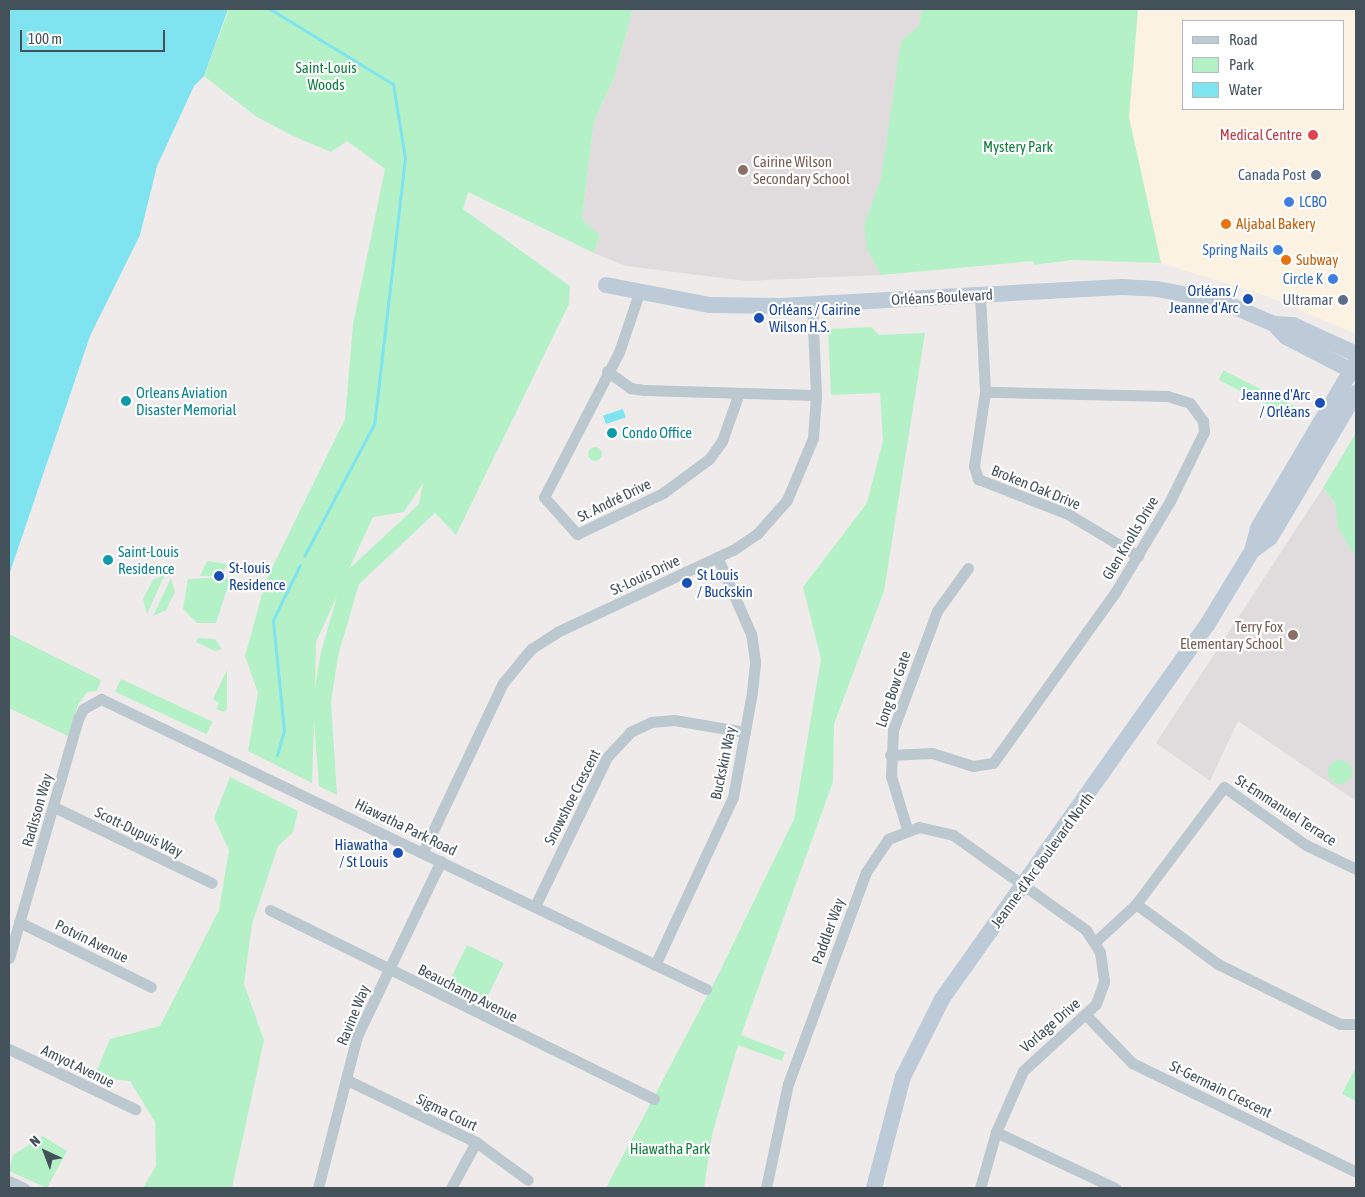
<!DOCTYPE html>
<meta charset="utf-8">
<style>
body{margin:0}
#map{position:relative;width:1365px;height:1197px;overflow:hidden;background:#efebeb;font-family:"Asap Condensed",sans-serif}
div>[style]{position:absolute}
.commercial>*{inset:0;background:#fcf2e1}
.education>*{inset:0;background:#e0dcde}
.green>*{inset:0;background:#b5f1c7;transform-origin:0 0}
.round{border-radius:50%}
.water>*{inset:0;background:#7fe3f0;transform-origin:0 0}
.stream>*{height:3px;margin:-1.5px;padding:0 1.5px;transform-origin:1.5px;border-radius:1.5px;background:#7fe3f0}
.street>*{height:11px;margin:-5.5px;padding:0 5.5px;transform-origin:5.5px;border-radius:5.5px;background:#bbc8cf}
.secondary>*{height:16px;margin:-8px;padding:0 8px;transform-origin:8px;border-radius:8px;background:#bccbd7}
.dots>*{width:14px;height:14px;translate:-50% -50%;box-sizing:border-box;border:2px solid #fff;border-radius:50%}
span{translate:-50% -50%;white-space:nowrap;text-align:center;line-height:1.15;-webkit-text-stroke:4.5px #fff;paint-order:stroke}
.park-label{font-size:15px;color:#117e3e}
.health-label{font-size:15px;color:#be3a42}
.right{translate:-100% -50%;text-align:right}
.education-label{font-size:15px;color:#785e54}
.left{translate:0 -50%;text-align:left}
.service-label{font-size:15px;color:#4e5e75}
.shop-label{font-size:15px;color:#366cbe}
.food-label{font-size:15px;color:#c56008}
.transit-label{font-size:15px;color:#164399}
.street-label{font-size:15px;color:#43515a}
.culture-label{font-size:15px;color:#0d838f}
.frame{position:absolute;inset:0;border:10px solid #43515a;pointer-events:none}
.legend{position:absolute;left:1182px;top:20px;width:162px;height:90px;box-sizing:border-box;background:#fff;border:1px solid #b4b9bd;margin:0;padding:6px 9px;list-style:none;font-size:15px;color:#43515a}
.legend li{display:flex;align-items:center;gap:10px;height:25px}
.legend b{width:25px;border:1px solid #b4b9bd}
.north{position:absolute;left:20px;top:1127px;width:50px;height:50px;-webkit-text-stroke:4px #fff;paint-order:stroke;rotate:317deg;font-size:14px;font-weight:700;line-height:20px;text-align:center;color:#43515a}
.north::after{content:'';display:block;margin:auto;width:18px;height:22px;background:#43515a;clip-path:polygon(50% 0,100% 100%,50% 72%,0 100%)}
.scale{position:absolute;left:20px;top:30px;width:145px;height:22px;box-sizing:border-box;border:2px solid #43515a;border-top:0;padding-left:6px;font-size:15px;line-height:18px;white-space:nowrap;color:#43515a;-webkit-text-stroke:4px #fff;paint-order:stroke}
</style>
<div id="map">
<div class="commercial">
<i style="clip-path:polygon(evenodd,1138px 9px,1356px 9px,1356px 334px,1269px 297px,1161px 263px,1129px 118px,1138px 9px,1184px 21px,1344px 21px,1344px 109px,1184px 109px,1184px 21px)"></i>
</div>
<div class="education">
<i style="clip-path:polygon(633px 9px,922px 9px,881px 275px,745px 281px,626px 266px,594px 253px,600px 235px,582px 219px,594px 121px,614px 78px)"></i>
<i style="clip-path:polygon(1323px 488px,1356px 531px,1356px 801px,1238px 721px,1210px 781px,1156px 743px)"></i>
</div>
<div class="green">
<i style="clip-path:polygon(evenodd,229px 9px,633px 9px,614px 78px,594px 121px,582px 219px,600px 235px,594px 253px,468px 192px,463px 209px,570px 286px,569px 304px,456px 535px,435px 513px,359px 584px,338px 656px,331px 702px,337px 795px,319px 786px,314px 722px,312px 783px,248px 751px,258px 693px,245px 656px,266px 580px,345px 419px,353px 324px,385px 169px,347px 141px,331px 152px,293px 136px,257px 117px,204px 76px,229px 9px,423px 483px,419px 504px,349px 569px,373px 517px,404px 512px,423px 483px,229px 9px,337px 596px,321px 652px,315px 687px,316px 642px,337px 596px)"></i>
<i style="clip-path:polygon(922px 9px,1138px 9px,1129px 117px,1161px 263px,1072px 260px,1034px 265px,1033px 261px,881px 275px,867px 249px,864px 225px,881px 179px,901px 41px,919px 26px)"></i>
<i style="clip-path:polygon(871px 327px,879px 335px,925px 333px,884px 591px,834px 724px,833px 782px,741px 1035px,785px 1052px,782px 1061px,738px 1045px,712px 1135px,704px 1188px,606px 1188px,716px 979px,794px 819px,821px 659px,803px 587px,867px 503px,883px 441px,880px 393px,831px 395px,828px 329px)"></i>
<i style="left:1294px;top:406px;width:11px;height:79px;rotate:117deg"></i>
<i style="clip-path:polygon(1356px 433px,1356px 557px,1338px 528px,1335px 503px,1323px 488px)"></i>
<i class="round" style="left:588px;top:447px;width:14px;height:14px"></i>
<i style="clip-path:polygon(207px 561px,227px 564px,222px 576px,200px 576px)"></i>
<i style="clip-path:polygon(165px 574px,147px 614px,143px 599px,153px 580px)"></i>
<i style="clip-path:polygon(224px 577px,230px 580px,216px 623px,197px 623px,183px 609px,188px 579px)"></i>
<i style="clip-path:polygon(171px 578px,175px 592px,166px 610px,153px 616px)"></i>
<i style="clip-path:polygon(9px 634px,101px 680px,97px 691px,87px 692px,78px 705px,68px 736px,9px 708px)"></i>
<i style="clip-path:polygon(198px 638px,215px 639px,222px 649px,215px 651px,196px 642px)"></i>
<i style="clip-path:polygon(227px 670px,227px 709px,224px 712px,216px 709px,219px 703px,213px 699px)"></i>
<i style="left:121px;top:679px;width:101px;height:14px;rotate:25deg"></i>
<i class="round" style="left:1328px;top:760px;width:24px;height:24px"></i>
<i style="clip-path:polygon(230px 777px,298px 811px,293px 832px,278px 846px,252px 924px,244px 984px,264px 1040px,232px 1188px,143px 1188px,156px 1166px,155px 1122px,130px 1081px,94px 1077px,110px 1039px,160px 1026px,219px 910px,229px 850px,214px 818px)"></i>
<i style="left:467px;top:945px;width:41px;height:51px;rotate:26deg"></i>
<i style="clip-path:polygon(1356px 1066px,1356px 1101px,1342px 1094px)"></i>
<i style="clip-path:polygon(43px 1136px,67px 1151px,47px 1188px,9px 1171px,13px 1155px)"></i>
</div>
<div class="water">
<i style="clip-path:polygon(9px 9px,228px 9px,204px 76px,194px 86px,157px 166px,140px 235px,90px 336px,9px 575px)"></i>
<i style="left:623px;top:409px;width:9px;height:21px;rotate:72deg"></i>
</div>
<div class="stream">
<i style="left:270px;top:9px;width:144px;rotate:31.4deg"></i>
<i style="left:393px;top:84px;width:75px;rotate:80.8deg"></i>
<i style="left:405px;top:158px;width:268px;rotate:96.6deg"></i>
<i style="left:374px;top:424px;width:149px;rotate:117.9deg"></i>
<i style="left:277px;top:755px;width:25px;rotate:-74deg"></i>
<i style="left:284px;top:731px;width:112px;rotate:-95.7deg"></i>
<i style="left:273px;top:620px;width:61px;rotate:-63.9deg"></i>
</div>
<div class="street">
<i style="left:639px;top:293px;width:62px;rotate:108.7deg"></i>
<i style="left:619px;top:352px;width:163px;rotate:117.3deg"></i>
<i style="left:544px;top:497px;width:50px;rotate:48.3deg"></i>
<i style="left:577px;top:534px;width:95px;rotate:-25.5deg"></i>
<i style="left:663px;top:493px;width:57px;rotate:-36.5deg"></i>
<i style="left:709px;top:459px;width:22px;rotate:-54deg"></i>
<i style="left:722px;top:441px;width:51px;rotate:-70.5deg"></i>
<i style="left:980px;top:295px;width:97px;rotate:87deg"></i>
<i style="left:985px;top:392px;width:75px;rotate:98.5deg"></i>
<i style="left:974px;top:466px;width:14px;rotate:73deg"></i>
<i style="left:978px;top:479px;width:97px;rotate:21.3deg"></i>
<i style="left:1068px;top:514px;width:82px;rotate:31deg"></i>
<i style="left:607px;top:371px;width:29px;rotate:36deg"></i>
<i style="left:630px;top:388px;width:14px;rotate:8deg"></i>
<i style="left:644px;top:390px;width:172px;rotate:1.7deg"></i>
<i style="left:890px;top:755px;width:42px;rotate:-2.7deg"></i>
<i style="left:932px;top:753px;width:43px;rotate:17.6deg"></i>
<i style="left:973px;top:766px;width:20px;rotate:-9deg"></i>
<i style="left:993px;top:763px;width:211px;rotate:-54.4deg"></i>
<i style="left:1116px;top:591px;width:105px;rotate:-59deg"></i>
<i style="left:1170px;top:501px;width:77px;rotate:-63.8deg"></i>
<i style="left:1204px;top:432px;width:11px;rotate:-95deg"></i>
<i style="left:1203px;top:421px;width:22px;rotate:-126deg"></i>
<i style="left:1190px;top:403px;width:24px;rotate:-163deg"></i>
<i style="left:1167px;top:396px;width:182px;rotate:-178.7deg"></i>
<i style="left:54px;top:807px;width:175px;rotate:25.7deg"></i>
<i style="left:907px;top:829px;width:55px;rotate:-106.8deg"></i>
<i style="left:891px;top:776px;width:46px;rotate:-87.5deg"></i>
<i style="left:893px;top:730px;width:127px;rotate:-69.7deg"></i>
<i style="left:937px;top:611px;width:53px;rotate:-54.2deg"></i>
<i style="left:423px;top:852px;width:187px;rotate:-64.7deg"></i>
<i style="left:503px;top:683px;width:44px;rotate:-50.5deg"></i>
<i style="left:531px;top:649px;width:33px;rotate:-33deg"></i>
<i style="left:559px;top:631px;width:192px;rotate:-25deg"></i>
<i style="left:733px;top:550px;width:29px;rotate:-34deg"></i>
<i style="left:757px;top:534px;width:45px;rotate:-48.6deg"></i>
<i style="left:787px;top:500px;width:67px;rotate:-67.2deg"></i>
<i style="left:813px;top:438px;width:43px;rotate:-86deg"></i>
<i style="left:816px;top:395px;width:90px;rotate:-92.5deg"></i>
<i style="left:1136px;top:904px;width:102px;rotate:36.2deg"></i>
<i style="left:1218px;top:964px;width:136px;rotate:26.2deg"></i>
<i style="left:1340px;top:1024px;width:16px"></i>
<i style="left:535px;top:906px;width:165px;rotate:-64.2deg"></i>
<i style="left:607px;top:757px;width:34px;rotate:-47deg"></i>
<i style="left:630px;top:732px;width:23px;rotate:-25deg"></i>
<i style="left:651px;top:722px;width:23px;rotate:-5deg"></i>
<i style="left:674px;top:720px;width:72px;rotate:9.6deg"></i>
<i style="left:270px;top:910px;width:428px;rotate:26.2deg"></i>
<i style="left:19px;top:922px;width:147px;rotate:26.2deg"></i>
<i style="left:1095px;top:942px;width:56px;rotate:-42.8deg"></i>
<i style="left:1136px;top:904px;width:146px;rotate:-53.1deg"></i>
<i style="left:1224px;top:787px;width:100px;rotate:35.3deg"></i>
<i style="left:1306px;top:845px;width:55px;rotate:25.6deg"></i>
<i style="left:9px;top:958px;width:249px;rotate:-73.9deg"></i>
<i style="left:78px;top:719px;width:11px;rotate:-63deg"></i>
<i style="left:83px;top:709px;width:21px;rotate:-29deg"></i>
<i style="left:101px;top:699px;width:671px;rotate:25.61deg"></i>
<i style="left:655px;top:965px;width:185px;rotate:-65.1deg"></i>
<i style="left:733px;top:797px;width:107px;rotate:-79.7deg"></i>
<i style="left:752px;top:692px;width:31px;rotate:-84deg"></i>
<i style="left:755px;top:661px;width:27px;rotate:-98deg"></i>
<i style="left:751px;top:634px;width:82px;rotate:-113.7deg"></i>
<i style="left:1086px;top:1015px;width:66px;rotate:46.2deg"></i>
<i style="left:1132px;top:1063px;width:249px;rotate:25.9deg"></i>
<i style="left:9px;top:1049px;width:140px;rotate:25.5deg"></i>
<i style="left:347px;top:1080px;width:143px;rotate:25.7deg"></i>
<i style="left:476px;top:1142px;width:64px;rotate:36.2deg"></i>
<i style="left:996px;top:1132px;width:132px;rotate:25.2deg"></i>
<i style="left:9px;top:1181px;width:17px;rotate:25deg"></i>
<i style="left:318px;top:1188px;width:157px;rotate:-75.6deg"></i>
<i style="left:357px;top:1036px;width:194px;rotate:-64.4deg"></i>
<i style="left:451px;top:1188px;width:52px;rotate:-61.5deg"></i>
<i style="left:766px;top:1188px;width:106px;rotate:-78.1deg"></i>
<i style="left:788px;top:1084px;width:226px;rotate:-69.8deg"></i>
<i style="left:866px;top:872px;width:40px;rotate:-56deg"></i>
<i style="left:888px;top:839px;width:33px;rotate:-21deg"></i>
<i style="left:919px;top:827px;width:35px;rotate:13deg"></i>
<i style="left:953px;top:835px;width:163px;rotate:35.5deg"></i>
<i style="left:1086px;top:930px;width:26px;rotate:58deg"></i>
<i style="left:1100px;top:952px;width:30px;rotate:82deg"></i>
<i style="left:1104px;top:982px;width:23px;rotate:110deg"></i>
<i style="left:1096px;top:1004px;width:99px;rotate:137.5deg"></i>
<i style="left:1023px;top:1071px;width:67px;rotate:113.9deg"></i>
<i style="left:996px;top:1132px;width:58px;rotate:105.9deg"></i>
</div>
<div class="secondary">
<i style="left:606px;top:285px;width:106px;rotate:10.9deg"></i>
<i style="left:710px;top:305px;width:70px;rotate:0.8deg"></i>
<i style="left:780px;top:306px;width:342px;rotate:-3.2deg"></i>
<i style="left:1121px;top:287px;width:36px;rotate:3deg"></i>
<i style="left:1157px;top:289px;width:67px;rotate:11.1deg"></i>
<i style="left:1223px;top:302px;width:56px;rotate:23.3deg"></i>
<i style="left:1274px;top:324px;width:19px;rotate:3deg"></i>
<i style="left:1293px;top:325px;width:69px;rotate:24.7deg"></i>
<i style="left:1274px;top:324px;width:18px;rotate:47deg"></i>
<i style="left:1286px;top:337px;width:79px;rotate:27.2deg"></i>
<i style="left:1252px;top:551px;width:22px;rotate:-36deg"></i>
<i style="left:1270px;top:538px;width:169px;rotate:-59.3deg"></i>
<i style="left:874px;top:1188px;width:115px;rotate:-75.4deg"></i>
<i style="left:903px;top:1077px;width:87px;rotate:-63.4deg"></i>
<i style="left:942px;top:999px;width:458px;rotate:-54.7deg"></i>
<i style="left:1207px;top:625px;width:87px;rotate:-58.7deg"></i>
<i style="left:1252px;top:551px;width:24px;rotate:-75deg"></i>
<i style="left:1258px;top:528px;width:193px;rotate:-59.4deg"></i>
</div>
<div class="dots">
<i style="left:1313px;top:135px;background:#e0444e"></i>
<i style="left:743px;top:170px;background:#8d6e63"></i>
<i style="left:1316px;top:175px;background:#5c6f8a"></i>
<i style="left:1289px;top:202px;background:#3f7fe0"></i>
<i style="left:1226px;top:224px;background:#e8710a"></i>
<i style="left:1278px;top:250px;background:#3f7fe0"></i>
<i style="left:1286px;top:260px;background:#e8710a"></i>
<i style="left:1333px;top:279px;background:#3f7fe0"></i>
<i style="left:1248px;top:299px;background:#1a4fb4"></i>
<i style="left:1343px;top:300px;background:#5c6f8a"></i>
<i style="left:759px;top:318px;background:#1a4fb4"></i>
<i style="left:126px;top:401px;background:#0f9aa8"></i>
<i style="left:1320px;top:403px;background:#1a4fb4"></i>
<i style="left:612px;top:433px;background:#0f9aa8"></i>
<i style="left:108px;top:560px;background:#0f9aa8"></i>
<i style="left:219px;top:576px;background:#1a4fb4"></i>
<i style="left:687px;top:583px;background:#1a4fb4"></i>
<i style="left:1293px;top:635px;background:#8d6e63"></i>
<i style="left:398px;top:853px;background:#1a4fb4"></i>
</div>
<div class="park-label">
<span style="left:326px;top:76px">Saint-Louis<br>Woods</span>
<span style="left:1018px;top:147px">Mystery Park</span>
<span style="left:670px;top:1149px">Hiawatha Park</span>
</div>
<div class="health-label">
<span class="right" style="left:1302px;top:135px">Medical Centre</span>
</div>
<div class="education-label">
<span class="left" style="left:753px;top:170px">Cairine Wilson<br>Secondary School</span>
<span class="right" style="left:1283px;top:635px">Terry Fox<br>Elementary School</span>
</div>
<div class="service-label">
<span class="right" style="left:1306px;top:175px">Canada Post</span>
<span class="right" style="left:1333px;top:300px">Ultramar</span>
</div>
<div class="shop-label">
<span class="left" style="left:1299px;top:202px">LCBO</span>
<span class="right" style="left:1268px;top:250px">Spring Nails</span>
<span class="right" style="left:1323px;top:279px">Circle K</span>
</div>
<div class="food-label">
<span class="left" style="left:1236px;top:224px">Aljabal Bakery</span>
<span class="left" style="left:1296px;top:260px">Subway</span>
</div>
<div class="transit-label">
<span class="right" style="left:1238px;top:299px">Orléans /<br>Jeanne d'Arc</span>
<span class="left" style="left:769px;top:318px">Orléans / Cairine<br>Wilson H.S.</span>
<span class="right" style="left:1310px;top:403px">Jeanne d'Arc<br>/ Orléans</span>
<span class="left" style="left:229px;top:576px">St-louis<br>Residence</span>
<span class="left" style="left:697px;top:583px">St Louis<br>/ Buckskin</span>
<span class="right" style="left:388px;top:853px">Hiawatha<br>/ St Louis</span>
</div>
<div class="street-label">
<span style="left:942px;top:297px;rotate:-3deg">Orléans Boulevard</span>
<span style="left:1036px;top:487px;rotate:22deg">Broken Oak Drive</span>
<span style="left:614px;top:500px;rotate:-26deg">St. André Drive</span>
<span style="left:1130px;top:538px;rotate:-59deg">Glen Knolls Drive</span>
<span style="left:645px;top:575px;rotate:-25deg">St-Louis Drive</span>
<span style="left:893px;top:689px;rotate:-71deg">Long Bow Gate</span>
<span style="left:723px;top:763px;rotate:-78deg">Buckskin Way</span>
<span style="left:572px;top:797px;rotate:-63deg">Snowshoe Crescent</span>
<span style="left:37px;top:810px;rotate:-74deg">Radisson Way</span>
<span style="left:1286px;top:810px;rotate:33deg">St-Emmanuel Terrace</span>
<span style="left:406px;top:827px;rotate:26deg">Hiawatha Park Road</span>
<span style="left:139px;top:832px;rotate:26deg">Scott-Dupuis Way</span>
<span style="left:1042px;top:860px;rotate:-54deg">Jeanne-d'Arc Boulevard North</span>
<span style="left:828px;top:931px;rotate:-70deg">Paddler Way</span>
<span style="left:92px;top:941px;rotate:26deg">Potvin Avenue</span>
<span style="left:468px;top:993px;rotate:27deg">Beauchamp Avenue</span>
<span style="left:353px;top:1015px;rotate:-68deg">Ravine Way</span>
<span style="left:1050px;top:1025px;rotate:-41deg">Vorlage Drive</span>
<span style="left:78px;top:1066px;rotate:26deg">Amyot Avenue</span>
<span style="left:1221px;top:1089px;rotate:26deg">St-Germain Crescent</span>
<span style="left:447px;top:1112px;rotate:26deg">Sigma Court</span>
</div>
<div class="culture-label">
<span class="left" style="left:136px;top:401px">Orleans Aviation<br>Disaster Memorial</span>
<span class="left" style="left:622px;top:433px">Condo Office</span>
<span class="left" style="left:118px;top:560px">Saint-Louis<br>Residence</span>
</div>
<div class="frame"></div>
<ul class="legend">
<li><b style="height:6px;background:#bccbd7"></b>Road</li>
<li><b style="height:14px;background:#b5f1c7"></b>Park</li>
<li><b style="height:14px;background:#7fe3f0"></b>Water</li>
</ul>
<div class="north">N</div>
<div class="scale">100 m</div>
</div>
